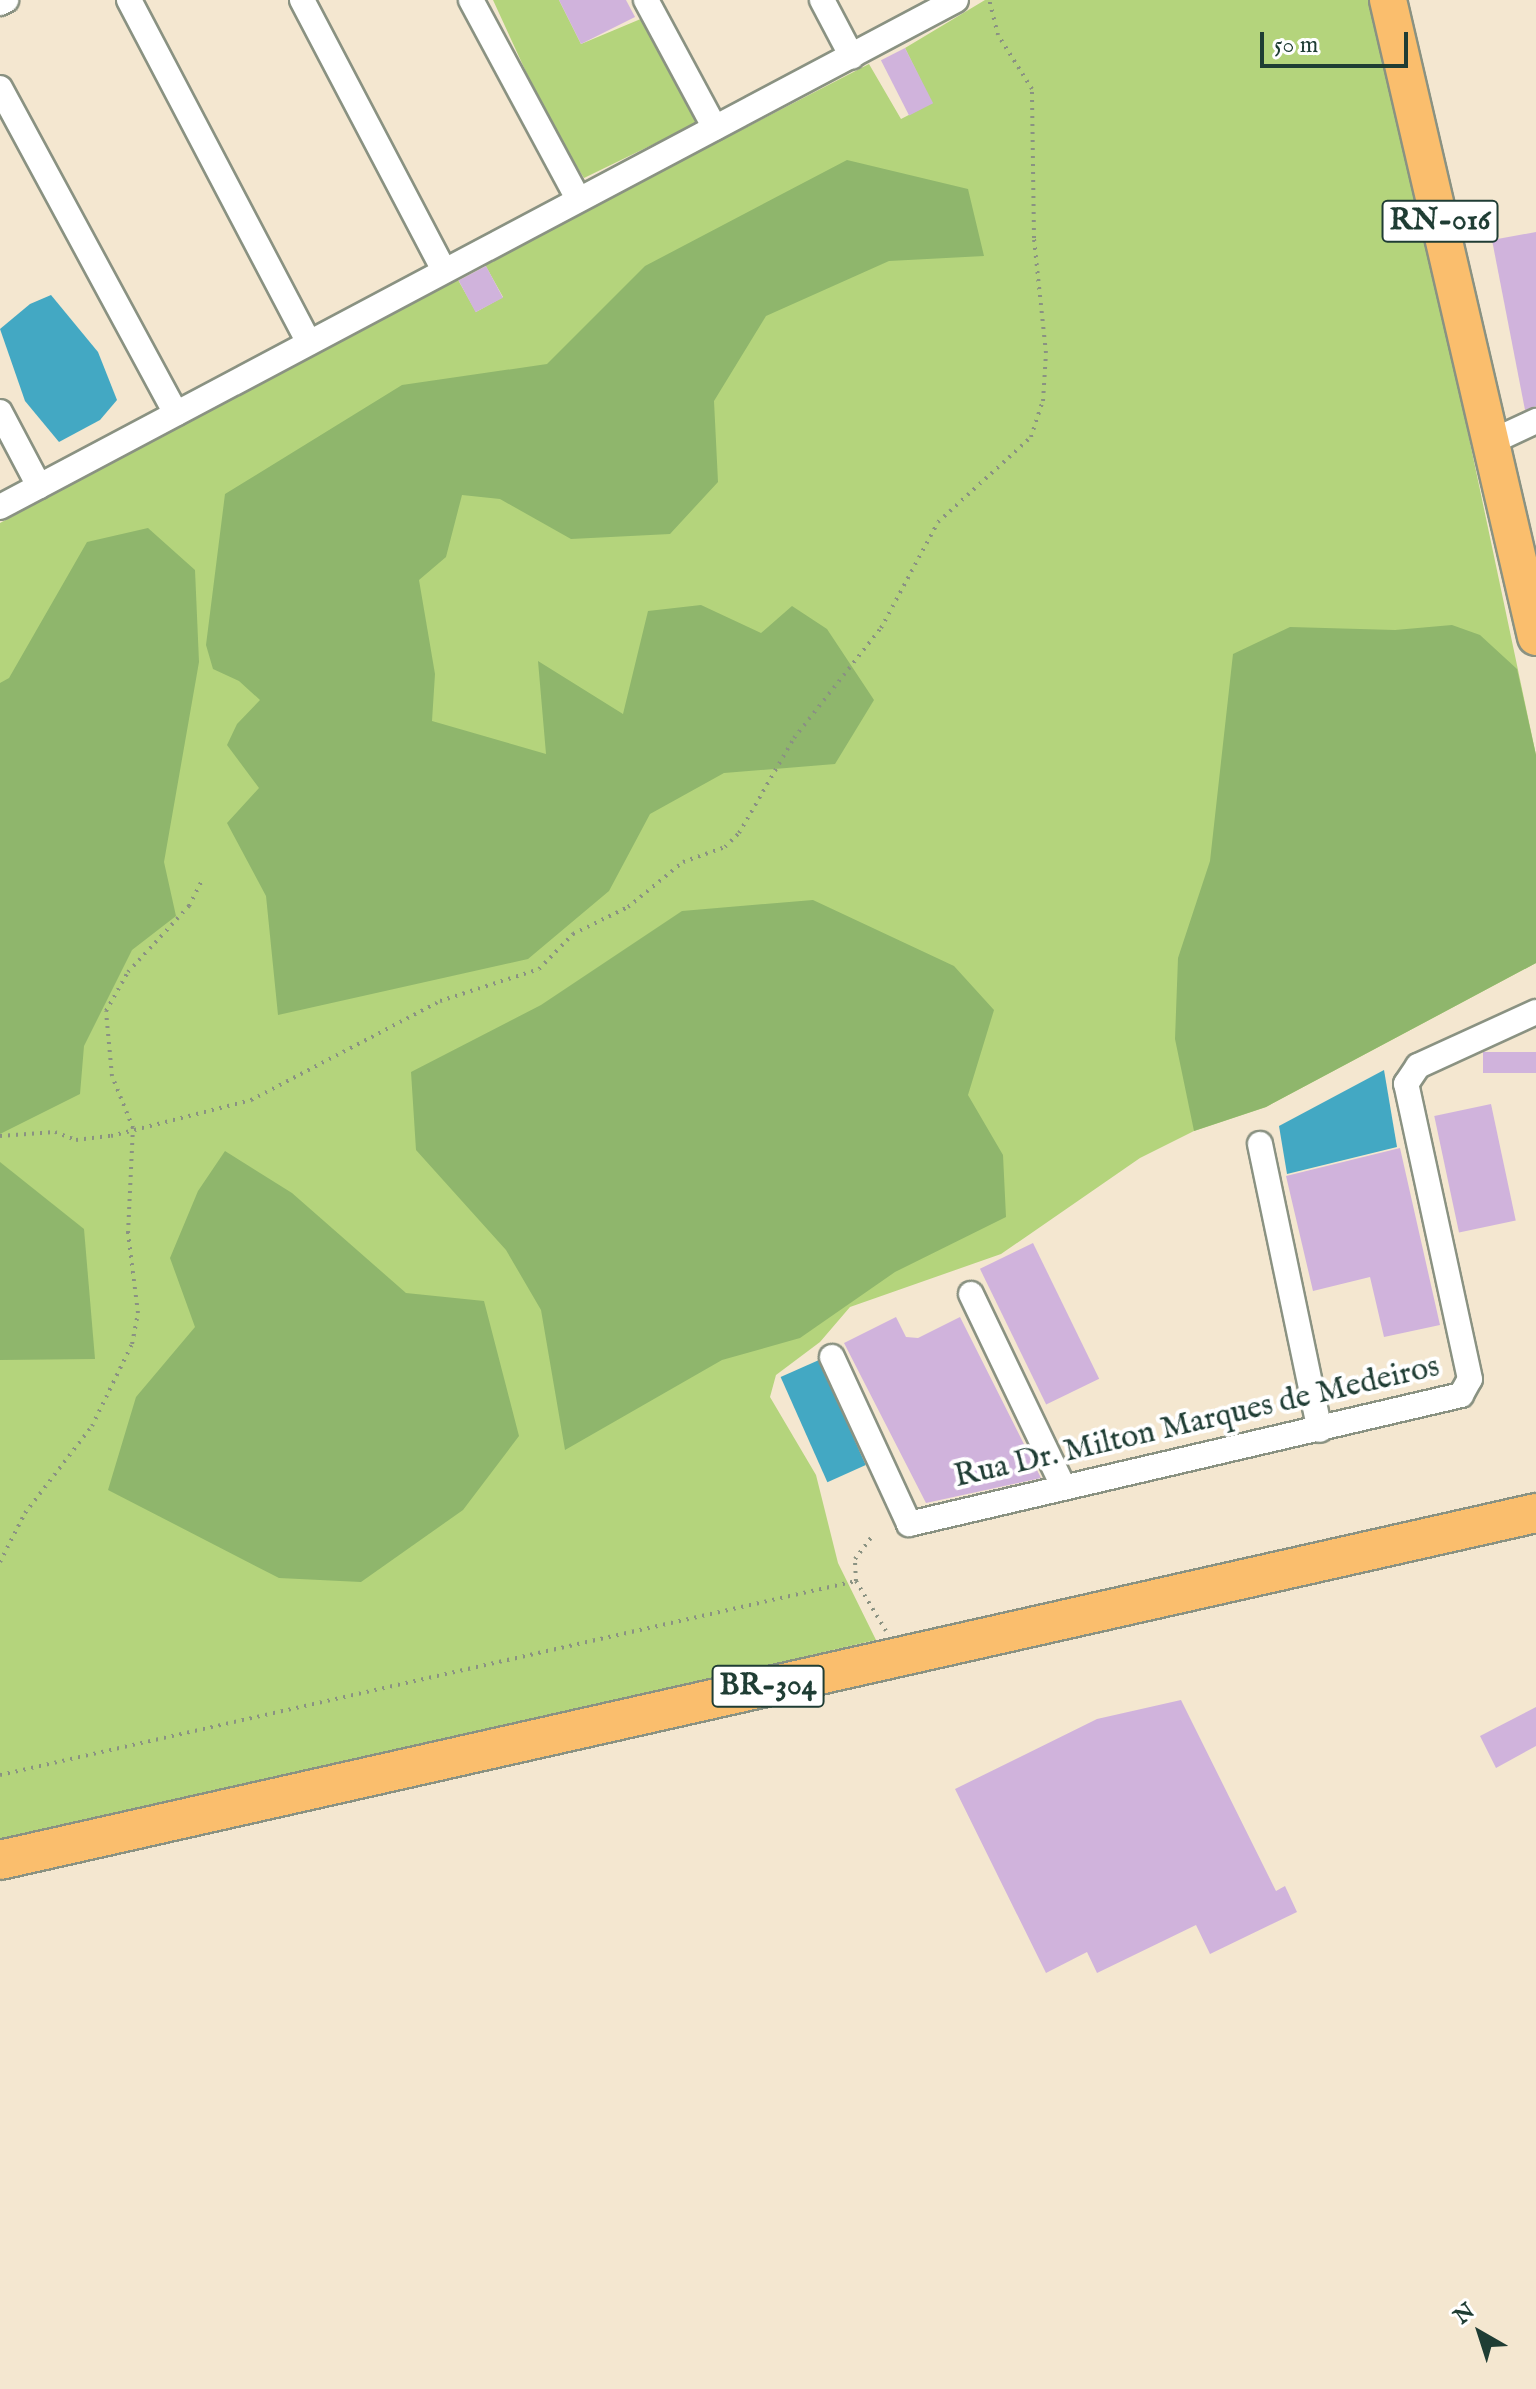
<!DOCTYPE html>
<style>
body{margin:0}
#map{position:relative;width:1536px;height:2389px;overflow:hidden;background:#f4e7d0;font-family:"IM FELL English",serif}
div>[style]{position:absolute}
.green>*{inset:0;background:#b4d47c}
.forest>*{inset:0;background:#8fb66c}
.water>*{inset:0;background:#43a8c3;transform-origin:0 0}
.building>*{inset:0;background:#d0b3dc;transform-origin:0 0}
.path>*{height:4px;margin-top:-2px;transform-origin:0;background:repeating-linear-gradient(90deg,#8a9282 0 2px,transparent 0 8px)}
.roads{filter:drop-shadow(2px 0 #8a9282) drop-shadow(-2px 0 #8a9282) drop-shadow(0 2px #8a9282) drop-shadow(0 -2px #8a9282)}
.minor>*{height:24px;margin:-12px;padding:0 12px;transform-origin:12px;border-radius:12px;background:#fff}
.primary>*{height:36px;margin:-18px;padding:0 18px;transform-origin:18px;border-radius:18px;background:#fabe6d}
.trunk>*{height:38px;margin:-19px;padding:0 19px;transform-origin:19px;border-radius:19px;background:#fabe6d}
span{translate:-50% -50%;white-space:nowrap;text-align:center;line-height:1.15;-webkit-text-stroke:8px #fff;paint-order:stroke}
.shield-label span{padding:2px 6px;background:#fff;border:2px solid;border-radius:6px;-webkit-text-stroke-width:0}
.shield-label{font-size:30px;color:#1f3d34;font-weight:700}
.street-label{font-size:32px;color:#1f3d34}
.north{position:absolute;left:1440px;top:2293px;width:80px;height:80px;-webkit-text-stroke:6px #fff;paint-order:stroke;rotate:321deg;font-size:22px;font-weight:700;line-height:32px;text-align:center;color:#1f3d34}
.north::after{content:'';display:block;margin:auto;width:28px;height:36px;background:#1f3d34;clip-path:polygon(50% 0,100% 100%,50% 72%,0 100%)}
.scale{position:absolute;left:1260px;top:32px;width:148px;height:36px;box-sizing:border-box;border:4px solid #1f3d34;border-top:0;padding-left:10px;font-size:24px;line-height:28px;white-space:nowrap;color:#1f3d34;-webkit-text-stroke:6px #fff;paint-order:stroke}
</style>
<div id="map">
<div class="green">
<i style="clip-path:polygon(493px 0,559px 0,581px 44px,643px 18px,699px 122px,584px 178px,550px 124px)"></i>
<i style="clip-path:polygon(985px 0,1369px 0,1404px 130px,1536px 755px,1536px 963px,1266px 1107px,1194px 1131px,1140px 1158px,1001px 1254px,850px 1307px,820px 1342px,776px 1375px,770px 1397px,816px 1475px,838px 1563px,876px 1640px,0 1843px,0 523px,457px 278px,476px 312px,503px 297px,484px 263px,869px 64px,901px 119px,932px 103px,905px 48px)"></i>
</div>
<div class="forest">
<i style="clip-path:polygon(847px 160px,968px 189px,984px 256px,889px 261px,766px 316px,714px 401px,718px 482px,670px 534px,571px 539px,500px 499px,462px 495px,446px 557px,419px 580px,435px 674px,432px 721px,546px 754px,538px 661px,623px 714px,648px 611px,701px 605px,761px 633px,792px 606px,827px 629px,874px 700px,835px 764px,724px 773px,650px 814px,609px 891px,528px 959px,278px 1015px,266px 896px,227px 823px,259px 788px,227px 745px,237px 724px,260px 700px,239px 681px,213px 669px,206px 645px,225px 494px,402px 385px,547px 364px,645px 266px)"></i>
<i style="clip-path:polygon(148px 528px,195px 570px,199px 662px,164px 862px,176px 916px,132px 950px,84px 1046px,80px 1094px,0 1134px,0 683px,9px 678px,87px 542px)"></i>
<i style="clip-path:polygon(1452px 625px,1480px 635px,1517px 669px,1536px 755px,1536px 963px,1266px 1107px,1194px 1131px,1175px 1039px,1178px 958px,1210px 861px,1233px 654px,1290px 627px,1395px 630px)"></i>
<i style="clip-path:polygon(813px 900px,954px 966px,994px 1010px,968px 1095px,1003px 1155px,1006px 1217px,895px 1272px,800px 1338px,722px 1360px,565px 1450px,541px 1310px,506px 1250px,416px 1150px,411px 1072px,541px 1005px,682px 911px)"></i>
<i style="clip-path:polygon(225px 1151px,292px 1193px,406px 1293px,484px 1301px,519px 1436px,463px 1510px,361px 1582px,279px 1578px,108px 1490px,136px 1397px,195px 1327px,170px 1258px,198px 1191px)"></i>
<i style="clip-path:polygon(0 1162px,84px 1229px,95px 1359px,0 1360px)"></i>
</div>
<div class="water">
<i style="clip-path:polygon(51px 295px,98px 352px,117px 400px,100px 420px,59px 442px,25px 401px,0 329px,30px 304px)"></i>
<i style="clip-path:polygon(1384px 1070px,1397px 1147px,1287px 1174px,1279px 1126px)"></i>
<i style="left:819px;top:1360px;width:115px;height:42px;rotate:66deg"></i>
</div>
<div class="building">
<i style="clip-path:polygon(559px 0,626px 0,635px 17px,581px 44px)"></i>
<i style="left:905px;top:48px;width:62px;height:27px;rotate:63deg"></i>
<i style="clip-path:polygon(1536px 232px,1536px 406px,1525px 410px,1492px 240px)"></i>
<i style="left:486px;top:266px;width:36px;height:31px;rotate:62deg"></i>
<i style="left:1536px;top:1052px;width:21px;height:53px;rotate:90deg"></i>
<i style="left:1491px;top:1104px;width:119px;height:58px;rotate:78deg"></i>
<i style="clip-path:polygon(1400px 1148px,1440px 1325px,1384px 1337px,1370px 1277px,1313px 1291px,1286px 1176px)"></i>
<i style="left:1033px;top:1243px;width:151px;height:59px;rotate:64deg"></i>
<i style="clip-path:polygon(896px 1317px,906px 1337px,918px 1338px,960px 1317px,1041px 1478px,926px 1503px,844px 1343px)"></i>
<i style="clip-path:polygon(1181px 1700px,1276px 1891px,1285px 1886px,1297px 1912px,1210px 1954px,1196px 1925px,1097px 1973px,1087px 1952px,1046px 1973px,955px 1789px,1097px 1719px)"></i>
<i style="clip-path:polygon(1536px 1707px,1536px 1746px,1496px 1768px,1480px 1736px)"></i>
</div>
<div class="path">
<i style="left:0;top:1136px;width:55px;rotate:-4.2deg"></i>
<i style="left:55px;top:1132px;width:22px;rotate:21deg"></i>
<i style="left:76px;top:1140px;width:35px;rotate:-7deg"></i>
<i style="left:111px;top:1136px;width:145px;rotate:-14.4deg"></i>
<i style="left:251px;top:1100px;width:213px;rotate:-27.6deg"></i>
<i style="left:440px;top:1001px;width:104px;rotate:-17.9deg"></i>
<i style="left:539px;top:969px;width:49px;rotate:-45.8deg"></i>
<i style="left:573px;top:934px;width:61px;rotate:-26.1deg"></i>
<i style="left:628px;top:907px;width:71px;rotate:-39.3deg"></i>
<i style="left:683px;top:862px;width:45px;rotate:-19.7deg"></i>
<i style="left:725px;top:847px;width:20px;rotate:-45deg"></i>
<i style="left:739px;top:833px;width:110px;rotate:-59.9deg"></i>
<i style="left:794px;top:738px;width:140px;rotate:-51.7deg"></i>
<i style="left:881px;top:628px;width:120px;rotate:-61.7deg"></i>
<i style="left:938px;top:522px;width:126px;rotate:-42.4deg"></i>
<i style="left:1031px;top:437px;width:38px;rotate:-72deg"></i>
<i style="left:1043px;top:401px;width:48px;rotate:-86.4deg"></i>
<i style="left:1046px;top:353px;width:116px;rotate:-96deg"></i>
<i style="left:1034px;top:238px;width:149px;rotate:-90.8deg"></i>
<i style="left:1032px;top:89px;width:64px;rotate:-122.2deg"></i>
<i style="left:998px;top:35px;width:36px;rotate:-104deg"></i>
<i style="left:0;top:1562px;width:55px;rotate:-63deg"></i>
<i style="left:25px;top:1513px;width:110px;rotate:-52.4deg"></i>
<i style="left:92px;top:1426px;width:91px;rotate:-64deg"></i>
<i style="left:132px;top:1344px;width:32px;rotate:-79deg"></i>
<i style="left:138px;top:1313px;width:81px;rotate:-97.1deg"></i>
<i style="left:128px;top:1233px;width:105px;rotate:-87.3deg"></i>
<i style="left:133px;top:1128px;width:56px;rotate:-112deg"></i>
<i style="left:112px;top:1076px;width:65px;rotate:-95.3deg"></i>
<i style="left:106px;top:1011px;width:45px;rotate:-60.6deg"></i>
<i style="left:128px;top:972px;width:90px;rotate:-47.3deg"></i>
<i style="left:189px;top:906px;width:29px;rotate:-63deg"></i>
<i style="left:856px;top:1581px;width:22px;rotate:-93deg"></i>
<i style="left:855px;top:1559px;width:30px;rotate:-53deg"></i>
<i style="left:0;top:1775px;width:878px;rotate:-12.77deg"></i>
<i style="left:856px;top:1581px;width:58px;rotate:59deg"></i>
</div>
<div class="roads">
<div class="minor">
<i style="left:129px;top:0;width:387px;rotate:62.3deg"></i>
<i style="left:302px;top:0;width:305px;rotate:62.3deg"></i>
<i style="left:471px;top:0;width:226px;rotate:61.7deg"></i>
<i style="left:646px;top:0;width:145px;rotate:61.7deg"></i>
<i style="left:822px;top:0;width:64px;rotate:62.2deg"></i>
<i style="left:0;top:3px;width:7px;rotate:-27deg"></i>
<i style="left:0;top:88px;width:370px;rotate:61.6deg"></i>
<i style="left:0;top:412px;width:84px;rotate:62.2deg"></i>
<i style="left:1491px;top:442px;width:50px;rotate:-25deg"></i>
<i style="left:0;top:507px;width:1082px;rotate:-27.94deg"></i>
<i style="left:1260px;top:1144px;width:292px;rotate:78.2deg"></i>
<i style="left:971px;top:1294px;width:213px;rotate:64.4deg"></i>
<i style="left:832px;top:1357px;width:184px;rotate:65.2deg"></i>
<i style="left:909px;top:1524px;width:567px;rotate:-13.15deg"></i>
<i style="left:1461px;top:1395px;width:18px;rotate:-61deg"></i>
<i style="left:1470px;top:1379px;width:302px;rotate:-102.2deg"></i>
<i style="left:1406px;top:1084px;width:22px;rotate:-56deg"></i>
<i style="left:1418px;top:1066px;width:130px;rotate:-24.6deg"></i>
</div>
<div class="primary">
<i style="left:1388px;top:0;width:654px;rotate:76.92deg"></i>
</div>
<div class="trunk">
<i style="left:0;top:1860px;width:1575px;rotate:-12.73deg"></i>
</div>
</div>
<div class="shield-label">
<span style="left:1440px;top:221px">RN-016</span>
<span style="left:768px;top:1686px">BR-304</span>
</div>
<div class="street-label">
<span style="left:1197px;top:1423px;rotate:-13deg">Rua Dr. Milton Marques de Medeiros</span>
</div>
<div class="north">N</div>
<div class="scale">50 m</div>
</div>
